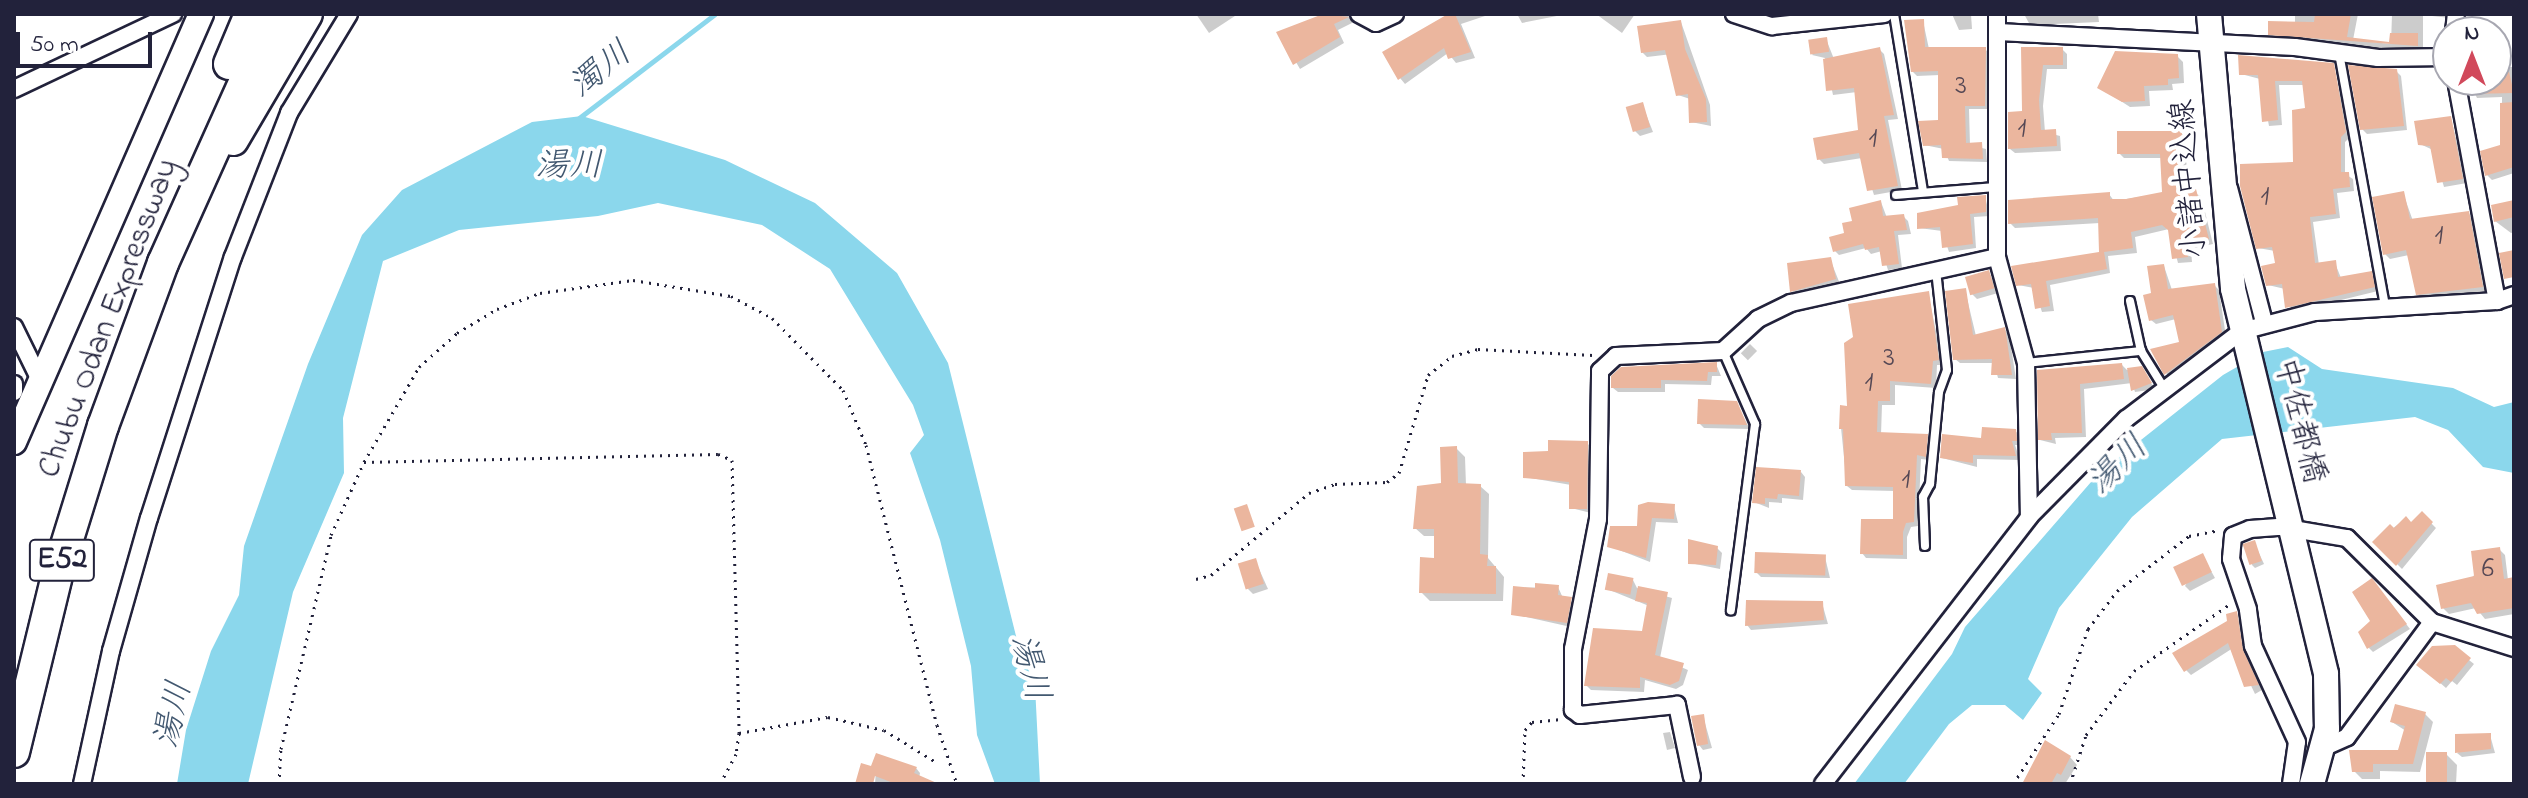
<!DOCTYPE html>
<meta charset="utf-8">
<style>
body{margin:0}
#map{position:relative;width:2528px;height:798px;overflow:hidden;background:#fff;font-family:"Indie Flower","Klee One",sans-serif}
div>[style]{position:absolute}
.water>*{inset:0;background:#8bd7ec}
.shadow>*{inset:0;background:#0003;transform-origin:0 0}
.stream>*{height:5px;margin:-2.5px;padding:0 2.5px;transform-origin:2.5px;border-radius:2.5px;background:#8bd7ec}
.building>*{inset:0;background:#ebb69e;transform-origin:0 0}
.path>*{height:3px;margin-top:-1.5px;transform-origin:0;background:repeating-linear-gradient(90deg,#22223b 0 2px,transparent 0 8px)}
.roads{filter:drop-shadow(2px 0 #22223b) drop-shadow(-2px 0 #22223b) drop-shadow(0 2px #22223b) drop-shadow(0 -2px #22223b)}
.lane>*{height:8px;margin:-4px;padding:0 4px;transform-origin:4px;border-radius:4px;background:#fff}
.street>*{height:16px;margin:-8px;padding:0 8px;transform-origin:8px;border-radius:8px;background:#fff}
.secondary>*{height:24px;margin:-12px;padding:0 12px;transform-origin:12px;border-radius:12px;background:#fff}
.highway>*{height:30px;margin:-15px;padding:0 15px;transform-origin:15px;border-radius:15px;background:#fff}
span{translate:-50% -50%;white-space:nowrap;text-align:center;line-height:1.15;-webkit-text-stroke:8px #fff;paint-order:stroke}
.number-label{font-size:28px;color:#544754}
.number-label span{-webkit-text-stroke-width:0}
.shield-label span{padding:2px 6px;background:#fff;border:2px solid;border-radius:6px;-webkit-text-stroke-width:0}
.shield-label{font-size:30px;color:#22223b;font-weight:700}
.street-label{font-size:32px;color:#22223b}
.water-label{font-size:34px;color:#425870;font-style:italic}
.frame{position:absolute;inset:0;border:16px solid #22223b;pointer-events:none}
.north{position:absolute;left:2432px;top:16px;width:80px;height:80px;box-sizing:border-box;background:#fff;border:2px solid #a7a7b1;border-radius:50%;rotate:0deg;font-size:22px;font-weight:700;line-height:32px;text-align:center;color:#22223b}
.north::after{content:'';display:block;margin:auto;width:28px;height:36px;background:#d1495b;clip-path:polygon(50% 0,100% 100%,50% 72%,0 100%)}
.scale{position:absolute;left:16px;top:32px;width:136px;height:36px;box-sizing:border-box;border:4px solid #22223b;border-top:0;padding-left:10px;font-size:24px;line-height:28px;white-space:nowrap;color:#22223b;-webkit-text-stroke:6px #fff;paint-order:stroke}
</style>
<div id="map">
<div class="water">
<i style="clip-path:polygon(582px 116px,725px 160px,815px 203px,897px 273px,948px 363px,1018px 644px,1035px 686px,1040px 784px,995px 784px,977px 735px,971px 666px,940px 540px,910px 453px,924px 435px,913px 405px,830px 269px,762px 225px,658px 203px,598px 216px,459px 230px,383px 261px,343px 418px,344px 473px,293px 592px,248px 784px,177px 784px,186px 730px,211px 651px,239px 595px,244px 546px,308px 364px,362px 235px,402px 190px,532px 122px)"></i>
<i style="clip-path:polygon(2288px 347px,2322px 369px,2453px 388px,2494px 407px,2514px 402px,2514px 473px,2483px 467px,2448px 430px,2415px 417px,2222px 439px,2132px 517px,2059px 608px,2028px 679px,2042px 693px,2023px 720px,2005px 705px,1972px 705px,1949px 724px,1904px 784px,1854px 784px,1952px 654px,1965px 627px,2098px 474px,2223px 375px,2263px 352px)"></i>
</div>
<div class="shadow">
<i style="clip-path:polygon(1196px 14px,1238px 14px,1209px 33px)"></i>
<i style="clip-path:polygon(1325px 14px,1357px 14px,1354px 22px,1338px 30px,1344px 43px,1300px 69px,1279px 33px)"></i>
<i style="clip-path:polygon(1454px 14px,1491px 14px,1461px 24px,1475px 58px,1456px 63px,1448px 53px,1405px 84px,1400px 78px)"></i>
<i style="clip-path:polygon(1517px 14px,1567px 14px,1522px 23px)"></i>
<i style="clip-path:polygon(1596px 14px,1635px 14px,1622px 33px)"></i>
<i style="clip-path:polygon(1952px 14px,1971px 14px,1972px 29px,1959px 30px)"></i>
<i style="clip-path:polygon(2024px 14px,2098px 14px,2099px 22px,2030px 25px)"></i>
<i style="clip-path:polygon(2295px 14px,2358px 14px,2353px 40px,2391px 44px,2392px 14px,2451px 14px,2450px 18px,2423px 15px,2423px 51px,2276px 40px,2270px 34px,2295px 24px)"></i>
<i style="clip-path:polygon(1923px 21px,1929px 49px,1985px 49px,1990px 54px,1988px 109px,1969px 109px,1970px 145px,1986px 149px,1987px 162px,1949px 161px,1944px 149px,1924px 145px,1940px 122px,1940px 75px,1917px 76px,1913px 72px)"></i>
<i style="clip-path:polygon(1681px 22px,1710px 105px,1711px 126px,1691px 122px,1690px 99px,1678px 95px,1672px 54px,1647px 57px,1642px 52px)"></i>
<i style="clip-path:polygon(1826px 39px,1834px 59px,1879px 49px,1884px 54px,1898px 119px,1888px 120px,1902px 190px,1874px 195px,1862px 158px,1824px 164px,1819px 159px,1860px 132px,1857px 92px,1833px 95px,1825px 58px,1812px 55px)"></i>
<i style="clip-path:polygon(2023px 49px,2062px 49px,2067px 54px,2067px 69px,2047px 69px,2043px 106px,2045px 132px,2060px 136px,2061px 151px,2015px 153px,2010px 149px,2024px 113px)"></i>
<i style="clip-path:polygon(2177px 56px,2183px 62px,2184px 83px,2172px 84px,2173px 90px,2149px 91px,2150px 106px,2130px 107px,2099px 87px)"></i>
<i style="clip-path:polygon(2333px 65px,2350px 137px,2345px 142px,2345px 174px,2353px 179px,2354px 191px,2337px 193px,2340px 218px,2313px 222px,2319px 265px,2335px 263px,2341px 278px,2371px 273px,2378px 291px,2292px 312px,2285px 289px,2268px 285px,2277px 264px,2275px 251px,2258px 248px,2296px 164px,2307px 110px,2305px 85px,2279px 85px,2282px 125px,2269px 126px,2260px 79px,2241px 74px)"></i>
<i style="clip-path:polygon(2496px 67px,2514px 67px,2514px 173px,2492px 180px,2487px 175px,2502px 146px,2502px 97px,2477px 98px,2468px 80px,2496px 80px)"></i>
<i style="clip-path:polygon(2396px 71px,2401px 76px,2407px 130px,2367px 134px,2362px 129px)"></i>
<i style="clip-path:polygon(1642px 104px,1653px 132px,1640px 136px,1635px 131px)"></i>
<i style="clip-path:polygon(2451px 118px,2467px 183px,2444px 187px,2433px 150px,2420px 144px)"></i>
<i style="clip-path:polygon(2181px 133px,2186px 137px,2187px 190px,2201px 196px,2213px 244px,2191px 249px,2192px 262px,2178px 263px,2169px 229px,2135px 237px,2137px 253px,2108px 256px,2110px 273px,2050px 285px,2054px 311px,2042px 312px,2034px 288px,2018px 285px,2101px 254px,2100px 223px,2015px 228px,2010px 223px,2109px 194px,2114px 201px,2164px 193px,2162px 158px,2124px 158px,2119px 153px)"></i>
<i style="clip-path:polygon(2403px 193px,2413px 221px,2468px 213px,2473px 218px,2487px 292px,2423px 299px,2418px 294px,2409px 255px,2390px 259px,2385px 254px)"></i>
<i style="clip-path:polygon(1985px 197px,1990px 216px,1974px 217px,1976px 248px,1949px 252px,1942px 231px,1919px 228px)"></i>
<i style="clip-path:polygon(1881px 202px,1887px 218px,1903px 216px,1908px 221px,1911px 234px,1898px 235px,1902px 268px,1888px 270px,1882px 251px,1871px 254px,1866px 248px,1839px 255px,1834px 250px,1855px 222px)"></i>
<i style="clip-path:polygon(2514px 202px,2514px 232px,2511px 233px,2495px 221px)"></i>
<i style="clip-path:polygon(1830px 259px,1840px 284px,1797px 296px,1792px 291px)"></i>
<i style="clip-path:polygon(2164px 266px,2172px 290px,2214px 285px,2219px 290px,2226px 337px,2170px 378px,2166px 373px,2181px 343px,2176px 319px,2156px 324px,2151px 320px)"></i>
<i style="clip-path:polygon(1989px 272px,1998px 293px,1977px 299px,1972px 294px)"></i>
<i style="clip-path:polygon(1965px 290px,1976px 336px,2004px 329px,2009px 334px,2016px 379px,1998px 378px,1994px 363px,1960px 363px,1955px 359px)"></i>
<i style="clip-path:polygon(1928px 293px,1943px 365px,1937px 365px,1936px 388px,1895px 385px,1895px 405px,1882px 405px,1881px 435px,1927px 436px,1932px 441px,1930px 460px,1921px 459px,1918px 526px,1911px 527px,1907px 537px,1907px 559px,1866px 558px,1862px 553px,1895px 520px,1895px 491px,1852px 490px,1847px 486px,1841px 428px,1849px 408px)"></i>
<i style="left:1750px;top:344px;width:10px;height:13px;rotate:45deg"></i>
<i style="clip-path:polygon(1716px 364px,1721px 376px,1712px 376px,1711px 385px,1665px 384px,1665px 392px,1618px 392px,1613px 388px)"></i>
<i style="clip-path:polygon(2122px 365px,2127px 370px,2141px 368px,2153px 386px,2150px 390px,2135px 392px,2132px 383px,2084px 389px,2086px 437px,2055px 438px,2056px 444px,2040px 440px,2039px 372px)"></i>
<i style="clip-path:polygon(1736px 403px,1750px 429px,1704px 428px,1699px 423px)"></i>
<i style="clip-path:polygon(2015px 431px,2020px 435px,2021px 445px,2015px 445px,2020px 460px,1977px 459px,1977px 467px,1942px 458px)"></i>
<i style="clip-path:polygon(1587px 443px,1592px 448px,1591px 513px,1571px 508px,1571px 485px,1525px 477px,1550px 452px)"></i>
<i style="clip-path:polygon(1456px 448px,1465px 457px,1466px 485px,1480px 486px,1489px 494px,1488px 558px,1504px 577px,1503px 601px,1430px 601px,1421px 592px,1436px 560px,1436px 536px,1424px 536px,1415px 528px,1443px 485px)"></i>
<i style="clip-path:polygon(1801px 472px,1805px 477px,1803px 500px,1782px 498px,1782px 503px,1769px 502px,1769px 508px,1754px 502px)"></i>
<i style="clip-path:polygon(1674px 506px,1678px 523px,1656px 522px,1650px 562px,1609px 546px,1639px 528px,1640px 507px)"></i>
<i style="clip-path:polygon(2422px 514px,2436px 528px,2402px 569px,2375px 542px,2405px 519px,2411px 524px)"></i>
<i style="clip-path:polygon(2254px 542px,2264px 564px,2255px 568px,2252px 565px)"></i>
<i style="clip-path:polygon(1717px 548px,1722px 553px,1720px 569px,1690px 563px)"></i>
<i style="clip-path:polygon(2499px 549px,2505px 555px,2508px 580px,2514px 579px,2514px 614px,2485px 619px,2476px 608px,2449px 614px,2443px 608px)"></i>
<i style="clip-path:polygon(2202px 555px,2215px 578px,2190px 591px,2185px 586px)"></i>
<i style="clip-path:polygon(1825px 557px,1830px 578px,1761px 577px,1756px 572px)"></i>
<i style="clip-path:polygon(1255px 560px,1268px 589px,1253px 594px,1248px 589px)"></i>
<i style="clip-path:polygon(1633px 580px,1637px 588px,1672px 598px,1660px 658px,1688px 670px,1683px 685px,1676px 689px,1645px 680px,1644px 692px,1591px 690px,1586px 685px,1644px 633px,1649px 606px,1607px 589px)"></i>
<i style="clip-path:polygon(2376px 585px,2410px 629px,2373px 652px,2369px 648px)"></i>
<i style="clip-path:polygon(1558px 587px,1563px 598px,1576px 603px,1571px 627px,1513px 614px,1515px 588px)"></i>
<i style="clip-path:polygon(1822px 603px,1828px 624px,1751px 630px,1747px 625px)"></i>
<i style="clip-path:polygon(2237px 614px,2262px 690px,2255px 694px,2233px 648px,2191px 675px,2186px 670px)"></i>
<i style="clip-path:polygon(2469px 660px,2474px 664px,2457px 685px,2452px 681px,2446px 688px,2424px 669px)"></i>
<i style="clip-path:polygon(2425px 714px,2433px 722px,2420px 772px,2380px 771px,2380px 779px,2362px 779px,2354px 771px,2400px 752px,2406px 731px,2392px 722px)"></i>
<i style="clip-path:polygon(1703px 716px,1712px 748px,1703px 750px,1699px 745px)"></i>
<i style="clip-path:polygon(1670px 732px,1675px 748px,1667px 750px,1663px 733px)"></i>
<i style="clip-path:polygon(2490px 735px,2495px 753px,2462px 757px,2457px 753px)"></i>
<i style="clip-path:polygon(2446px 754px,2457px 765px,2456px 784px,2428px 784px)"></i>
<i style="clip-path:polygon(877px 756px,916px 768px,920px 773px,918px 784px,875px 784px)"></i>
<i style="clip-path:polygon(2070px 757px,2077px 765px,2065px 784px,2024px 784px)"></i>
</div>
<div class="stream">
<i style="left:579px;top:118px;width:171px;rotate:-37.4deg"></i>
</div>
<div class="building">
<i style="clip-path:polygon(1323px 14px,1349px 17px,1334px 24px,1340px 37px,1293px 65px,1276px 32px)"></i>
<i style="clip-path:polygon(1448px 14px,1455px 14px,1471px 52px,1448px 59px,1444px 48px,1398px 80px,1382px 52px)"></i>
<i style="clip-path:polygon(2315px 14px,2351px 14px,2347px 37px,2389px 42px,2390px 33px,2418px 33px,2418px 46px,2268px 35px,2268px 21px,2314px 22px)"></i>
<i style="clip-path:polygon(1924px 19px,1925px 47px,1986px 47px,1985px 106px,1965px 106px,1966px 143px,1982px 142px,1983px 159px,1942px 158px,1941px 145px,1923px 146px,1918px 121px,1938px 120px,1938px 71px,1911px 72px,1904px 20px)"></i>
<i style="clip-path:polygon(1681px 20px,1685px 49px,1706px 99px,1707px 122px,1689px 123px,1688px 94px,1676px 96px,1665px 50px,1641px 53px,1637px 26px)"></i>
<i style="left:1827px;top:37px;width:15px;height:19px;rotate:82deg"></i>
<i style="clip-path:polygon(1880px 47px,1894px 115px,1884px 116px,1898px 186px,1867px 191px,1859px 153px,1817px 160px,1813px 138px,1858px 130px,1854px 88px,1826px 91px,1823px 59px)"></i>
<i style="clip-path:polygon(2021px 47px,2063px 47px,2063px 65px,2043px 65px,2039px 100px,2041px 130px,2056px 129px,2057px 146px,2008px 149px,2008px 112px,2022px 111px)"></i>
<i style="clip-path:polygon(2115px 51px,2178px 54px,2179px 78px,2168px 79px,2168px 85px,2144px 86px,2145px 101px,2122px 102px,2097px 88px)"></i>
<i style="clip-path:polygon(2238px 55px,2334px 63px,2346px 132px,2341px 137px,2341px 172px,2349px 172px,2350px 187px,2333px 189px,2336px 214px,2310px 217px,2315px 263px,2336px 260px,2338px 277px,2372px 271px,2375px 287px,2285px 308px,2282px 284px,2266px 286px,2261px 266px,2275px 263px,2272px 247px,2256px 249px,2240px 186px,2240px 164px,2293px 162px,2292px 110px,2305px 108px,2302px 81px,2275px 81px,2278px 120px,2262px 122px,2258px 75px,2239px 75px)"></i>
<i style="clip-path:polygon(2348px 65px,2397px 69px,2404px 126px,2360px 130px)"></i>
<i style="clip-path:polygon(2496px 72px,2509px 72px,2514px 93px,2470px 94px,2467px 80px,2496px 80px)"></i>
<i style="left:1643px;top:102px;width:26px;height:18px;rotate:74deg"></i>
<i style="clip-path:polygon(2514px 102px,2514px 167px,2485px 176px,2480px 151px,2500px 145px,2500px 103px)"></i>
<i style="clip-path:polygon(2451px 116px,2463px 179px,2437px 183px,2430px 146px,2418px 145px,2414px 121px)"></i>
<i style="clip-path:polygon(2117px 131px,2182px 131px,2182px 188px,2196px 189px,2209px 239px,2187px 245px,2188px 257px,2172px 259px,2168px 230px,2162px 225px,2131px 232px,2133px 248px,2104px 252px,2107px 269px,2046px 281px,2050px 306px,2035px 309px,2031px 284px,2016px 286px,2011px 266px,2099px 252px,2098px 218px,2008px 224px,2008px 200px,2110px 192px,2110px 199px,2126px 199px,2162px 192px,2160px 154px,2117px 154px)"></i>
<i style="clip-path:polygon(2404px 191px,2410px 219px,2469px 211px,2483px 287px,2416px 295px,2406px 250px,2383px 255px,2372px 197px)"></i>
<i style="clip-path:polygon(1986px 195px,1986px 212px,1970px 214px,1973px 244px,1942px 248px,1940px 227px,1917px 229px,1917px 213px,1958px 205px,1957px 197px)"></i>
<i style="clip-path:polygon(1881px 200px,1883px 216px,1904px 214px,1907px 230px,1894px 231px,1899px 264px,1882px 266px,1879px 247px,1865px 250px,1863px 244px,1833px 252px,1829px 237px,1844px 233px,1842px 223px,1852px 221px,1849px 208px)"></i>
<i style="clip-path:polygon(2514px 200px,2514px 217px,2494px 222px,2491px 205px)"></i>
<i style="clip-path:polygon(2514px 250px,2514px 277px,2504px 279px,2499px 253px)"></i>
<i style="clip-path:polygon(1831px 257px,1836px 279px,1790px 292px,1787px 263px)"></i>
<i style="clip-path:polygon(2164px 264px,2168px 289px,2215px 283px,2222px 332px,2164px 375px,2150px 349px,2179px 342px,2173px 315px,2149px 321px,2143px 295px,2151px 293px,2147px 266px)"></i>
<i style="left:1989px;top:270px;width:19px;height:25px;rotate:74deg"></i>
<i style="clip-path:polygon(1966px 288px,1973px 335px,2005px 327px,2012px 375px,1991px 375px,1992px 359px,1953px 360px,1945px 291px)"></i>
<i style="clip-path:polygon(1929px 291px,1939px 360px,1933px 361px,1931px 384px,1890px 381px,1890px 401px,1878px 401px,1877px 432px,1928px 434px,1926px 457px,1917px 455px,1914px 522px,1906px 523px,1903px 532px,1903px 555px,1860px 554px,1861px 519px,1893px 519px,1893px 487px,1845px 486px,1843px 429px,1839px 429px,1840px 405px,1847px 406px,1844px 343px,1853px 337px,1848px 304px)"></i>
<i style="clip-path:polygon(1717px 362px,1717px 372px,1708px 372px,1707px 381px,1661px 380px,1661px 388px,1611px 388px,1611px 376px,1621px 367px)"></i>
<i style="clip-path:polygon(2122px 363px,2124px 379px,2080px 384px,2082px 433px,2051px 433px,2052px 440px,2038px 440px,2037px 370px)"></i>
<i style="clip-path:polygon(2142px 366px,2152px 383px,2131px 391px,2127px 368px)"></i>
<i style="clip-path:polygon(1698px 399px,1737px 401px,1747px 425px,1697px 424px)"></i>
<i style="clip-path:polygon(1982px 427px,2016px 429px,2017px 441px,2012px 441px,2016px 456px,1973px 455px,1973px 463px,1940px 458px,1942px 434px,1981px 438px)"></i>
<i style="clip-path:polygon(1548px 440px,1588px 441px,1587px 509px,1569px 509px,1569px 482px,1523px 478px,1523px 452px,1548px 451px)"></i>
<i style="clip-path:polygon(1457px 446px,1458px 483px,1481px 484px,1480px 554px,1488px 555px,1487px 566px,1496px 566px,1496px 594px,1419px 593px,1420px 557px,1434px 558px,1434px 529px,1413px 529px,1417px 486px,1441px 483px,1440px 447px)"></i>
<i style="clip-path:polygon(1756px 467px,1801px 470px,1799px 496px,1778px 494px,1777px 499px,1765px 498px,1765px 504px,1752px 503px)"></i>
<i style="clip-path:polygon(1648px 502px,1675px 504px,1674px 519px,1652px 518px,1646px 558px,1607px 547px,1610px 526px,1637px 526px,1638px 505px)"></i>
<i style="left:1247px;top:504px;width:24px;height:14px;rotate:71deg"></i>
<i style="clip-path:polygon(2422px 511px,2433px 522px,2396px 566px,2372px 542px,2390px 524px,2394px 528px,2406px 516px,2411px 522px)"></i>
<i style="clip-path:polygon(1688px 539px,1718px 546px,1716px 565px,1688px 564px)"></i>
<i style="left:2255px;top:540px;width:22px;height:13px;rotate:72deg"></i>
<i style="clip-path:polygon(2500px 547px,2504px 579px,2514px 577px,2514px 608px,2477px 614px,2471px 603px,2441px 609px,2436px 585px,2474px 576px,2471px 551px)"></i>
<i style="left:1755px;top:552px;width:71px;height:21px;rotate:2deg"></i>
<i style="left:2203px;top:553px;width:21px;height:33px;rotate:65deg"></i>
<i style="left:1256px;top:558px;width:27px;height:19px;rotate:73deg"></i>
<i style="left:1608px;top:573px;width:26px;height:17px;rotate:11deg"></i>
<i style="clip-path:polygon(2372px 578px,2407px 624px,2367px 649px,2358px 632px,2370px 621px,2352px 592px)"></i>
<i style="clip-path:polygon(1535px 583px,1559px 585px,1558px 595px,1572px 597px,1567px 623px,1511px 615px,1513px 586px,1535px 588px)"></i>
<i style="clip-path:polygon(1638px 586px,1668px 592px,1655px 655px,1684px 663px,1679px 681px,1670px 685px,1640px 677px,1640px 688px,1584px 686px,1593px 628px,1642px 631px,1647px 603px,1635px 601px)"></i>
<i style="clip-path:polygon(1746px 600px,1823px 601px,1824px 620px,1745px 626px)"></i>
<i style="clip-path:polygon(2237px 611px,2243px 650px,2259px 685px,2244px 687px,2228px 643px,2184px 672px,2172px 653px,2227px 621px,2226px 614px)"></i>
<i style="clip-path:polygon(2455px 645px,2471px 658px,2451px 682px,2446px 678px,2440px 684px,2416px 665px,2432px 646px)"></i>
<i style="clip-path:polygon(2395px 704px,2426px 712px,2413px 764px,2373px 764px,2373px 772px,2352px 772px,2349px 750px,2398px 750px,2405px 726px,2390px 722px)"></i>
<i style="clip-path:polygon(1704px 714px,1708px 744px,1697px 746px,1691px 716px)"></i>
<i style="clip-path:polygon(2491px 733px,2491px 749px,2455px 753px,2455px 734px)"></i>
<i style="clip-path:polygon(2045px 740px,2071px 756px,2061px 775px,2057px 773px,2051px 784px,2022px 784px)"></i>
<i style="left:2426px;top:752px;width:21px;height:32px"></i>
<i style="clip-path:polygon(876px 753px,917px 767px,914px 773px,939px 784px,896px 784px,875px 776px,873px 784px,855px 784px,861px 763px,871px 766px)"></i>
</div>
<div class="path">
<i style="left:364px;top:462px;width:354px;rotate:-1.3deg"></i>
<i style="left:718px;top:454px;width:15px;rotate:23deg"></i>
<i style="left:732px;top:460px;width:273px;rotate:88.5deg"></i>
<i style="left:739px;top:733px;width:21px;rotate:98deg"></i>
<i style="left:736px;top:754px;width:34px;rotate:118deg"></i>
<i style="left:1196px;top:579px;width:16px;rotate:-15deg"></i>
<i style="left:1211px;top:575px;width:128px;rotate:-39.9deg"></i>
<i style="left:1309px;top:493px;width:28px;rotate:-19deg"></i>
<i style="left:1335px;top:484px;width:52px;rotate:-2.2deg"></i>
<i style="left:1387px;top:482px;width:15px;rotate:-37deg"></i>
<i style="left:1399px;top:473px;width:102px;rotate:-73.5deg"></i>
<i style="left:1428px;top:375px;width:31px;rotate:-38deg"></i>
<i style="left:1452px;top:356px;width:27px;rotate:-15deg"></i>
<i style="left:1478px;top:349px;width:115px;rotate:3deg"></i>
<i style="left:739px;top:733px;width:90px;rotate:-10.2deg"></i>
<i style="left:828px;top:717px;width:57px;rotate:13.1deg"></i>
<i style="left:884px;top:730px;width:61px;rotate:31.6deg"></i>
<i style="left:279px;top:784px;width:35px;rotate:-87deg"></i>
<i style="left:281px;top:749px;width:220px;rotate:-76.8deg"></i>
<i style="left:331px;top:535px;width:80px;rotate:-65.7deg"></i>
<i style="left:364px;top:462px;width:110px;rotate:-59.9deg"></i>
<i style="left:419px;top:367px;width:51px;rotate:-41.8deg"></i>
<i style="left:457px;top:333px;width:47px;rotate:-31deg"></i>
<i style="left:497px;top:309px;width:46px;rotate:-20.4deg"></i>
<i style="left:540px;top:293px;width:94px;rotate:-8deg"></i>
<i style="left:633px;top:280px;width:99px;rotate:9.3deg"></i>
<i style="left:731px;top:296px;width:47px;rotate:28.2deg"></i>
<i style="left:772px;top:318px;width:101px;rotate:45.4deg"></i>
<i style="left:843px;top:390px;width:60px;rotate:67.3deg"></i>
<i style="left:866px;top:445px;width:289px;rotate:75.8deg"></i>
<i style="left:937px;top:725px;width:62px;rotate:71.3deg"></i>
<i style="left:1523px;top:784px;width:54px;rotate:-87.9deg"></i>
<i style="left:1525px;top:730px;width:11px;rotate:-49deg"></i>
<i style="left:1532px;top:722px;width:27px;rotate:-6deg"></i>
<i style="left:2013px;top:784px;width:84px;rotate:-56.7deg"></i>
<i style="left:2059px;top:714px;width:90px;rotate:-71.2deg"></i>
<i style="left:2088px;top:629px;width:48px;rotate:-52.7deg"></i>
<i style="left:2117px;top:591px;width:91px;rotate:-37.4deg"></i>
<i style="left:2189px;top:536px;width:31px;rotate:-11deg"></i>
<i style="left:2070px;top:784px;width:52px;rotate:-71.9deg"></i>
<i style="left:2086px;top:735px;width:80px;rotate:-53.1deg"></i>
<i style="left:2134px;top:671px;width:117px;rotate:-34.9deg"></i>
</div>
<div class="roads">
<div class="lane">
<i style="left:1894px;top:14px;width:180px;rotate:80.7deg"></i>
<i style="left:2339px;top:53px;width:256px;rotate:79.7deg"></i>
<i style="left:1896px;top:195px;width:99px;rotate:-4.6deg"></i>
<i style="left:2130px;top:301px;width:51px;rotate:77.6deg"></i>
<i style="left:1723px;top:351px;width:80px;rotate:66.3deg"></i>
<i style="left:1755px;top:424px;width:188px;rotate:97.4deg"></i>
<i style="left:2026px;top:363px;width:116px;rotate:-6deg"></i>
<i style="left:2141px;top:351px;width:44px;rotate:58.1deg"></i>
<i style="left:1925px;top:546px;width:49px;rotate:-92.3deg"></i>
<i style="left:1923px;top:497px;width:15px;rotate:-62deg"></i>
<i style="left:1930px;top:484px;width:92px;rotate:-84.4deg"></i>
<i style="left:1939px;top:392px;width:23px;rotate:-70deg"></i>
<i style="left:1947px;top:370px;width:100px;rotate:-96.3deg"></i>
</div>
<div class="street">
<i style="left:1359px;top:14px;width:19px;rotate:28deg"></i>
<i style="left:1376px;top:23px;width:21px;rotate:-25deg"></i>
<i style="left:1734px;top:14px;width:40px;rotate:18deg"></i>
<i style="left:1772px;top:26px;width:113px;rotate:-6.1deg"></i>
<i style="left:1997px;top:14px;width:243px;rotate:90deg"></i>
<i style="left:1997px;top:257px;width:110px;rotate:74.7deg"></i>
<i style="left:2026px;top:363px;width:154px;rotate:88.9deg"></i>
<i style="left:1998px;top:32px;width:297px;rotate:2.9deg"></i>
<i style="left:2295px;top:47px;width:84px;rotate:7.5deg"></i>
<i style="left:2378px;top:58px;width:70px;rotate:-0.8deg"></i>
<i style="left:2454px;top:32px;width:18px;rotate:-84deg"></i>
<i style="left:2456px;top:80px;width:225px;rotate:79.5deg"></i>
<i style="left:2497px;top:301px;width:18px;rotate:-19deg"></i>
<i style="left:14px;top:89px;width:176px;rotate:-25.3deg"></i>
<i style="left:2229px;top:188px;width:138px;rotate:75.4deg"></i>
<i style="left:14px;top:327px;width:61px;rotate:63.9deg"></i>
<i style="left:14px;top:384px;width:8px;rotate:90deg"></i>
<i style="left:2325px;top:747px;width:24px;rotate:-24deg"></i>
<i style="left:2347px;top:737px;width:143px;rotate:-53.5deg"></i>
<i style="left:1692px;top:777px;width:74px;rotate:-101.8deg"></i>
<i style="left:1677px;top:705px;width:98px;rotate:174.1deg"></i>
<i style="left:1580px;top:715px;width:9px;rotate:-144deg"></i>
<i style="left:1573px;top:710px;width:61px;rotate:-90deg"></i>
<i style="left:1573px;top:649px;width:132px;rotate:-79.1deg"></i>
<i style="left:1598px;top:519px;width:148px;rotate:-89.2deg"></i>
<i style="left:1600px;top:371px;width:22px;rotate:-43deg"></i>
<i style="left:1616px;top:356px;width:107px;rotate:-2.7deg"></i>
<i style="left:1723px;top:351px;width:47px;rotate:-42.4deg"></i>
<i style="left:1758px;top:319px;width:37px;rotate:-26deg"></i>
<i style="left:1791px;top:303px;width:211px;rotate:-12.6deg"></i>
<i style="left:82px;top:784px;width:136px;rotate:-77.7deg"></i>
<i style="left:111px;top:651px;width:138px;rotate:-74.1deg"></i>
<i style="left:149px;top:518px;width:274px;rotate:-72.2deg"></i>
<i style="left:233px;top:257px;width:155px;rotate:-68.7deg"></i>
<i style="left:289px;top:113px;width:116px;rotate:-58.8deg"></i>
<i style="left:1823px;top:784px;width:337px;rotate:-52.3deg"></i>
<i style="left:2029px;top:517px;width:138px;rotate:-45.3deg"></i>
<i style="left:2126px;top:419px;width:146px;rotate:-37.2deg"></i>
<i style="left:2242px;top:331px;width:75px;rotate:-14.6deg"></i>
<i style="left:2315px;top:312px;width:182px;rotate:-3.5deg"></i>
<i style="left:2291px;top:784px;width:42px;rotate:-81.9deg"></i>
<i style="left:2297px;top:742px;width:106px;rotate:-114.6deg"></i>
<i style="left:2253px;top:646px;width:37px;rotate:-98deg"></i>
<i style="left:2248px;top:609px;width:53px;rotate:-108.8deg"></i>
<i style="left:2231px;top:559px;width:23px;rotate:-85deg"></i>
<i style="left:2233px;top:536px;width:18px;rotate:-22deg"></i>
<i style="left:2250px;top:529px;width:31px;rotate:-4deg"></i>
<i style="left:2281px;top:527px;width:67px;rotate:9.5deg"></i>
<i style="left:2347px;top:538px;width:120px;rotate:44.7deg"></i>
<i style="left:2432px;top:622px;width:86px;rotate:17.6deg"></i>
</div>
<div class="secondary">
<i style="left:2209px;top:14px;width:276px;rotate:85deg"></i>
<i style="left:2233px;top:289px;width:396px;rotate:76.4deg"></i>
<i style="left:2326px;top:674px;width:55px;rotate:89deg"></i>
<i style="left:2327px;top:729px;width:57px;rotate:105.3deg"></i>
<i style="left:14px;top:442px;width:467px;rotate:-66.4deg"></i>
</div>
<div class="highway">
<i style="left:229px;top:64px;width:54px;rotate:-67.2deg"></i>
<i style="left:233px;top:140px;width:146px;rotate:-59.6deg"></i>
<i style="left:14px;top:752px;width:189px;rotate:-76.3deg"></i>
<i style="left:59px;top:568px;width:149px;rotate:-72.8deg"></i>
<i style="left:103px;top:426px;width:174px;rotate:-69.8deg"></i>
<i style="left:163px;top:263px;width:273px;rotate:-65.8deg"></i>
</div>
</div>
<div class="number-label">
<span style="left:1961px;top:87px">3</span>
<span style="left:2022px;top:130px">1</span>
<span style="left:1873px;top:140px">1</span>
<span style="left:2265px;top:198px">1</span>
<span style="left:2439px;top:237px">1</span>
<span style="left:1889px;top:359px">3</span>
<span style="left:1869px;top:384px">1</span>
<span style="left:1906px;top:481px">1</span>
<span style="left:2488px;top:570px">6</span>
</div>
<div class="shield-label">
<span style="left:62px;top:560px">E52</span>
</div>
<div class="street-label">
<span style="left:2191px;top:179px;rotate:-95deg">小諸中込線</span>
<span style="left:110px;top:319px;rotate:-69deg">Chubu Odan Expressway</span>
<span style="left:2298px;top:421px;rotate:76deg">中佐都橋</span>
</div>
<div class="water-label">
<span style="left:602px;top:71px;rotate:-38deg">濁川</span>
<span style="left:569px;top:168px">湯川</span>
<span style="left:2119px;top:466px;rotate:-44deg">湯川</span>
<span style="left:1028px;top:668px;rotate:76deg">湯川</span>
<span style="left:175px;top:715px;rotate:-77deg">湯川</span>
</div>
<div class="frame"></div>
<div class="north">N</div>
<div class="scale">50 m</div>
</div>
